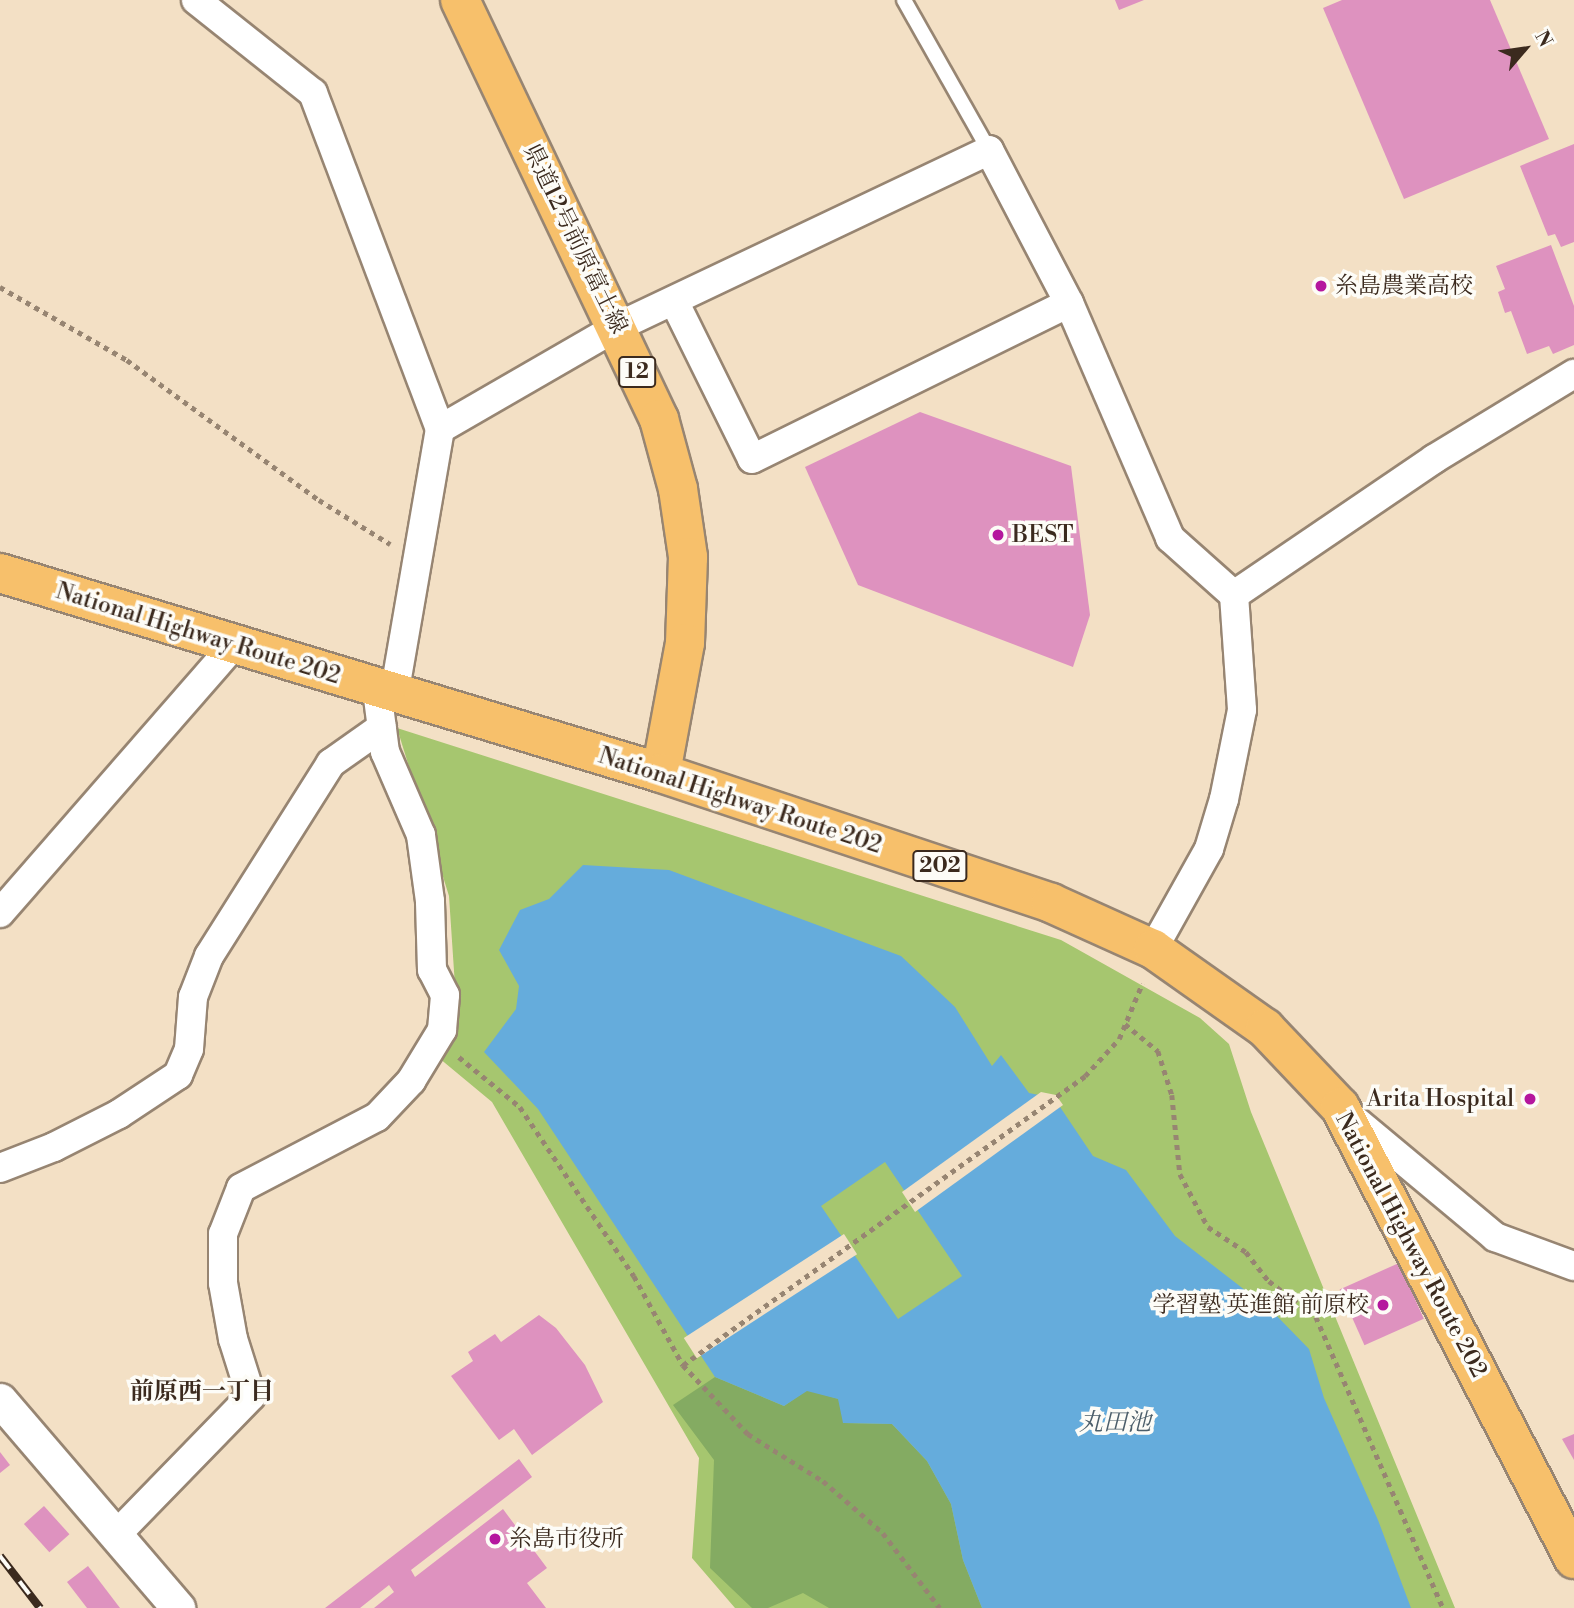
<!DOCTYPE html>
<meta charset="utf-8">
<style>
body{margin:0}
#map{position:relative;width:1574px;height:1608px;overflow:hidden;background:#f3e0c5;font-family:"Libre Bodoni","Noto Serif JP",serif}
div>[style]{position:absolute}
.green>*{inset:0;background:#a6c66f}
.forest>*{inset:0;background:#84ab62}
.water>*{inset:0;background:#65acdc}
.pier>*{inset:0;background:#f3e0c5;transform-origin:0 0}
.building>*{inset:0;background:#de92bf;transform-origin:0 0}
.path>*{height:4.5px;margin-top:-2.25px;transform-origin:0;background:repeating-linear-gradient(90deg,#978572 0 5px,transparent 0 10px)}
.roads{filter:drop-shadow(2px 0 #978572) drop-shadow(-2px 0 #978572) drop-shadow(0 2px #978572) drop-shadow(0 -2px #978572)}
.service>*{height:14px;margin:-7px;padding:0 7px;transform-origin:7px;border-radius:7px;background:#fff}
.minor>*{height:28px;margin:-14px;padding:0 14px;transform-origin:14px;border-radius:14px;background:#fff}
.tertiary>*{height:33px;margin:-16.5px;padding:0 16.5px;transform-origin:16.5px;border-radius:16.5px;background:#fff}
.primary>*{height:38px;margin:-19px;padding:0 19px;transform-origin:19px;border-radius:19px;background:#f7c06b}
.trunk>*{height:38px;margin:-19px;padding:0 19px;transform-origin:19px;border-radius:19px;background:#f7c06b}
.rail>*{height:8px;margin-top:-4px;transform-origin:0;background:repeating-linear-gradient(90deg,#fdfcf7 0 16px,#3b2a1e 0 32px);box-sizing:border-box;border-block:2px solid #3b2a1e}
.dots>*{width:19px;height:19px;translate:-50% -50%;box-sizing:border-box;border:4px solid #fdfcf7;border-radius:50%}
span{translate:-50% -50%;white-space:nowrap;text-align:center;line-height:1.15;-webkit-text-stroke:7px #fdfcf7;paint-order:stroke}
.shield-label span{padding:2px 5px;background:#fdfcf7;border:2px solid;border-radius:5px;-webkit-text-stroke-width:0}
.shield-label{font-size:21px;color:#3b2a1e;font-weight:700}
.street-label{font-size:23px;color:#3b2a1e}
.poi-label{font-size:23px;color:#3b2a1e}
.left{translate:0 -50%;text-align:left}
.right{translate:-100% -50%;text-align:right}
.neighbourhood-label{font-size:24px;color:#3b2a1e;font-weight:700}
.water-label{font-size:24px;color:#4c5e6a;font-style:italic}
.north{position:absolute;left:1490px;top:14px;width:70px;height:70px;-webkit-text-stroke:5px #fdfcf7;paint-order:stroke;rotate:61deg;font-size:19px;font-weight:700;line-height:28px;text-align:center;color:#3b2a1e}
.north::after{content:'';display:block;margin:auto;width:24px;height:32px;background:#3b2a1e;clip-path:polygon(50% 0,100% 100%,50% 72%,0 100%)}
</style>
<div id="map">
<div class="green">
<i style="clip-path:polygon(397px 728px,1061px 940px,1200px 1018px,1229px 1044px,1251px 1112px,1455px 1608px,735px 1608px,692px 1558px,699px 1458px,492px 1102px,439px 1058px,451px 1042px,456px 1001px,449px 896px)"></i>
</div>
<div class="forest">
<i style="clip-path:polygon(715px 1377px,784px 1406px,807px 1390px,839px 1399px,844px 1423px,892px 1424px,927px 1461px,951px 1504px,963px 1560px,982px 1608px,829px 1608px,803px 1593px,768px 1608px,752px 1608px,710px 1568px,714px 1460px,673px 1405px)"></i>
</div>
<div class="water">
<i style="clip-path:polygon(evenodd,583px 865px,669px 870px,901px 956px,955px 1007px,992px 1066px,1001px 1055px,1029px 1093px,1054px 1098px,1093px 1156px,1126px 1170px,1175px 1236px,1272px 1311px,1309px 1349px,1324px 1398px,1378px 1520px,1411px 1608px,982px 1608px,963px 1560px,951px 1504px,927px 1461px,892px 1424px,843px 1423px,838px 1399px,807px 1391px,784px 1406px,715px 1377px,538px 1109px,484px 1052px,516px 1009px,519px 986px,499px 950px,520px 910px,549px 899px,583px 865px,885px 1162px,962px 1276px,898px 1319px,821px 1206px,885px 1162px)"></i>
</div>
<div class="pier">
<i style="clip-path:polygon(1041px 1092px,1056px 1095px,1063px 1105px,915px 1212px,902px 1192px)"></i>
<i style="left:844px;top:1234px;width:24px;height:191px;rotate:57deg"></i>
</div>
<div class="building">
<i style="clip-path:polygon(1115px 0,1144px 0,1119px 10px)"></i>
<i style="clip-path:polygon(1342px 0,1490px 0,1549px 139px,1404px 199px,1323px 8px)"></i>
<i style="clip-path:polygon(1574px 144px,1574px 242px,1561px 247px,1555px 234px,1548px 236px,1520px 166px)"></i>
<i style="clip-path:polygon(1551px 245px,1574px 306px,1574px 345px,1553px 354px,1549px 346px,1527px 354px,1511px 311px,1505px 313px,1498px 292px,1505px 289px,1496px 266px)"></i>
<i style="clip-path:polygon(920px 412px,1071px 466px,1090px 615px,1073px 667px,858px 585px,805px 467px)"></i>
<i style="left:1399px;top:1263px;width:61px;height:65px;rotate:66deg"></i>
<i style="clip-path:polygon(539px 1315px,556px 1328px,585px 1365px,603px 1402px,532px 1455px,514px 1429px,499px 1440px,451px 1376px,473px 1361px,468px 1352px,495px 1334px,501px 1342px)"></i>
<i style="clip-path:polygon(1574px 1434px,1574px 1460px,1562px 1439px)"></i>
<i style="clip-path:polygon(0 1452px,10px 1465px,0 1473px)"></i>
<i style="clip-path:polygon(519px 1459px,532px 1477px,411px 1570px,415px 1577px,503px 1509px,547px 1568px,527px 1583px,546px 1608px,374px 1608px,394px 1592px,389px 1585px,360px 1608px,325px 1608px)"></i>
<i style="left:44px;top:1506px;width:38px;height:27px;rotate:48deg"></i>
<i style="clip-path:polygon(88px 1566px,120px 1608px,87px 1608px,67px 1582px)"></i>
</div>
<div class="path">
<i style="left:0;top:287px;width:146px;rotate:29.9deg"></i>
<i style="left:127px;top:360px;width:238px;rotate:36.1deg"></i>
<i style="left:319px;top:500px;width:84px;rotate:31.8deg"></i>
<i style="left:1125px;top:1024px;width:43px;rotate:39.3deg"></i>
<i style="left:1158px;top:1051px;width:46px;rotate:72.3deg"></i>
<i style="left:1172px;top:1095px;width:79px;rotate:84.2deg"></i>
<i style="left:1180px;top:1174px;width:60px;rotate:62.2deg"></i>
<i style="left:1208px;top:1227px;width:45px;rotate:33.3deg"></i>
<i style="left:1246px;top:1252px;width:37px;rotate:52deg"></i>
<i style="left:1269px;top:1281px;width:59px;rotate:37.5deg"></i>
<i style="left:1316px;top:1317px;width:318px;rotate:66.4deg"></i>
<i style="left:459px;top:1057px;width:79px;rotate:39.3deg"></i>
<i style="left:520px;top:1107px;width:204px;rotate:56deg"></i>
<i style="left:634px;top:1276px;width:102px;rotate:61.2deg"></i>
<i style="left:683px;top:1365px;width:95px;rotate:46.7deg"></i>
<i style="left:748px;top:1434px;width:89px;rotate:32.1deg"></i>
<i style="left:823px;top:1481px;width:79px;rotate:40.9deg"></i>
<i style="left:883px;top:1533px;width:94px;rotate:52.8deg"></i>
<i style="left:683px;top:1365px;width:495px;rotate:-35.7deg"></i>
<i style="left:1085px;top:1076px;width:50px;rotate:-47.4deg"></i>
<i style="left:1119px;top:1039px;width:60px;rotate:-67.3deg"></i>
</div>
<div class="roads">
<div class="service">
<i style="left:904px;top:0;width:172px;rotate:60.5deg"></i>
</div>
<div class="minor">
<i style="left:196px;top:0;width:149px;rotate:38.5deg"></i>
<i style="left:313px;top:93px;width:359px;rotate:69.3deg"></i>
<i style="left:440px;top:429px;width:270px;rotate:99.8deg"></i>
<i style="left:674px;top:301px;width:176px;rotate:63.7deg"></i>
<i style="left:752px;top:459px;width:353px;rotate:-26.2deg"></i>
<i style="left:440px;top:429px;width:204px;rotate:-30deg"></i>
<i style="left:617px;top:327px;width:412px;rotate:-25.4deg"></i>
<i style="left:989px;top:150px;width:173px;rotate:62.4deg"></i>
<i style="left:1069px;top:303px;width:256px;rotate:66.7deg"></i>
<i style="left:1170px;top:538px;width:86px;rotate:41.7deg"></i>
<i style="left:1234px;top:595px;width:115px;rotate:86deg"></i>
<i style="left:1242px;top:710px;width:91px;rotate:101.4deg"></i>
<i style="left:1224px;top:799px;width:52px;rotate:106.7deg"></i>
<i style="left:1209px;top:849px;width:115px;rotate:119.2deg"></i>
<i style="left:1234px;top:595px;width:242px;rotate:-34.2deg"></i>
<i style="left:1434px;top:459px;width:164px;rotate:-31.3deg"></i>
<i style="left:0;top:913px;width:356px;rotate:-48.9deg"></i>
<i style="left:1350px;top:1116px;width:189px;rotate:39.8deg"></i>
<i style="left:1495px;top:1237px;width:84px;rotate:20.2deg"></i>
<i style="left:0;top:1168px;width:58px;rotate:-21.3deg"></i>
<i style="left:54px;top:1147px;width:73px;rotate:-26.9deg"></i>
<i style="left:119px;top:1114px;width:71px;rotate:-33.5deg"></i>
<i style="left:178px;top:1075px;width:28px;rotate:-67deg"></i>
<i style="left:189px;top:1049px;width:52px;rotate:-85.6deg"></i>
<i style="left:193px;top:997px;width:44px;rotate:-68.7deg"></i>
<i style="left:209px;top:956px;width:228px;rotate:-57.7deg"></i>
<i style="left:331px;top:763px;width:62px;rotate:-35.2deg"></i>
<i style="left:116px;top:1535px;width:194px;rotate:-45.8deg"></i>
<i style="left:251px;top:1396px;width:60px;rotate:-107.5deg"></i>
<i style="left:233px;top:1339px;width:57px;rotate:-100.1deg"></i>
<i style="left:223px;top:1283px;width:49px;rotate:-90deg"></i>
<i style="left:223px;top:1234px;width:49px;rotate:-68.6deg"></i>
<i style="left:241px;top:1188px;width:153px;rotate:-27.6deg"></i>
<i style="left:377px;top:1117px;width:50px;rotate:-46.6deg"></i>
<i style="left:411px;top:1081px;width:60px;rotate:-58.7deg"></i>
<i style="left:442px;top:1030px;width:35px;rotate:-85deg"></i>
<i style="left:445px;top:995px;width:28px;rotate:-117deg"></i>
<i style="left:432px;top:970px;width:69px;rotate:-91.7deg"></i>
<i style="left:430px;top:901px;width:67px;rotate:-97.8deg"></i>
<i style="left:421px;top:835px;width:90px;rotate:-113.4deg"></i>
<i style="left:385px;top:752px;width:63px;rotate:-97.4deg"></i>
</div>
<div class="tertiary">
<i style="left:0;top:1400px;width:274px;rotate:49.4deg"></i>
</div>
<div class="primary">
<i style="left:460px;top:0;width:464px;rotate:64.6deg"></i>
<i style="left:659px;top:419px;width:73px;rotate:74.8deg"></i>
<i style="left:678px;top:489px;width:69px;rotate:81.6deg"></i>
<i style="left:688px;top:557px;width:86px;rotate:92deg"></i>
<i style="left:685px;top:643px;width:132px;rotate:100.5deg"></i>
</div>
<div class="trunk">
<i style="left:0;top:573px;width:691px;rotate:16.83deg"></i>
<i style="left:661px;top:773px;width:411px;rotate:18.4deg"></i>
<i style="left:1051px;top:903px;width:112px;rotate:24.3deg"></i>
<i style="left:1153px;top:949px;width:137px;rotate:35.2deg"></i>
<i style="left:1265px;top:1028px;width:109px;rotate:46.5deg"></i>
<i style="left:1340px;top:1107px;width:509px;rotate:62.63deg"></i>
</div>
</div>
<div class="rail">
<i style="left:0;top:1556px;width:66px;rotate:52.4deg"></i>
</div>
<div class="dots">
<i style="left:1321px;top:286px;background:#b5179e"></i>
<i style="left:998px;top:535px;background:#b5179e"></i>
<i style="left:1530px;top:1099px;background:#b5179e"></i>
<i style="left:1383px;top:1305px;background:#b5179e"></i>
<i style="left:495px;top:1539px;background:#b5179e"></i>
</div>
<div class="shield-label">
<span style="left:637px;top:372px">12</span>
<span style="left:940px;top:866px">202</span>
</div>
<div class="street-label">
<span style="left:575px;top:239px;rotate:64deg">県道12号前原富士線</span>
<span style="left:198px;top:634px;rotate:17deg">National Highway Route 202</span>
<span style="left:740px;top:801px;rotate:18deg">National Highway Route 202</span>
<span style="left:1411px;top:1245px;rotate:62deg">National Highway Route 202</span>
</div>
<div class="poi-label">
<span class="left" style="left:1335px;top:286px">糸島農業高校</span>
<span class="left" style="left:1012px;top:535px">BEST</span>
<span class="right" style="left:1514px;top:1099px">Arita Hospital</span>
<span class="right" style="left:1369px;top:1305px">学習塾 英進館 前原校</span>
<span class="left" style="left:509px;top:1539px">糸島市役所</span>
</div>
<div class="neighbourhood-label">
<span style="left:202px;top:1393px">前原西一丁目</span>
</div>
<div class="water-label">
<span style="left:1115px;top:1424px">丸田池</span>
</div>
<div class="north">N</div>
</div>
